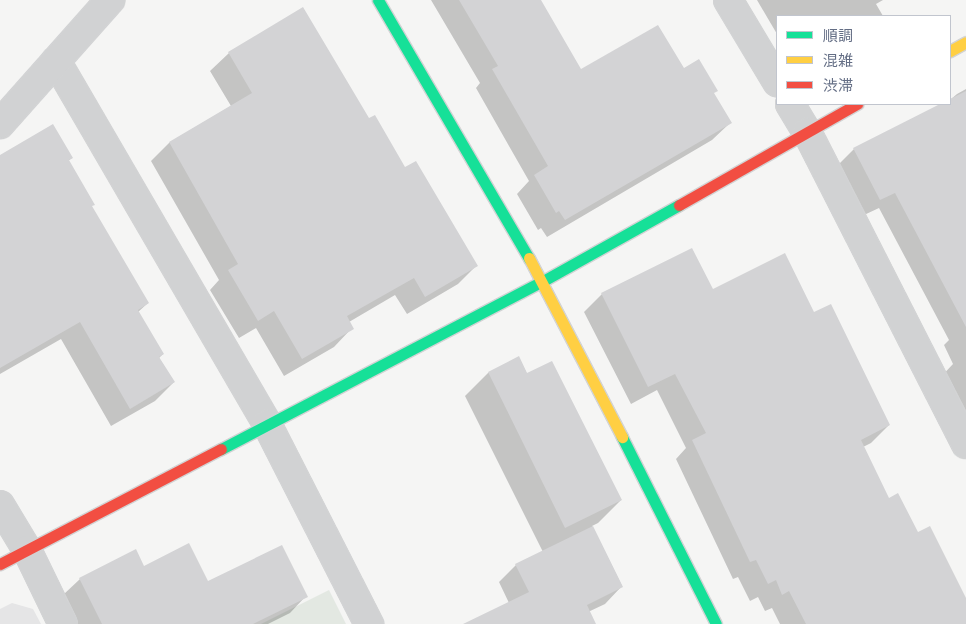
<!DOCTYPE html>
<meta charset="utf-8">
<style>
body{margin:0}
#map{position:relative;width:966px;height:624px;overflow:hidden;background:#f5f5f4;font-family:"Asap Condensed","Noto Sans JP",sans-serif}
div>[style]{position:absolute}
.built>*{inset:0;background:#e5e5e6}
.green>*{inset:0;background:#e3e8e2}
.shadow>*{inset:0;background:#0003}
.building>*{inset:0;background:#d3d3d5}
.roads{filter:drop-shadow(1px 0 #d2d3d4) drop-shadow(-1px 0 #d2d3d4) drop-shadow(0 1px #d2d3d4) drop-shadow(0 -1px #d2d3d4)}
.street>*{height:28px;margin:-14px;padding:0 14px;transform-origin:14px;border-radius:14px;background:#d1d2d3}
.fast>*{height:11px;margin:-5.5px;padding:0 5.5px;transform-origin:5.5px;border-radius:5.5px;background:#16e098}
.slow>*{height:11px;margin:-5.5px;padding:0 5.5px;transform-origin:5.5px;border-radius:5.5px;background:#ffcf43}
.jam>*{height:11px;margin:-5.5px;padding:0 5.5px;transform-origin:5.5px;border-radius:5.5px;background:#f24e42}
span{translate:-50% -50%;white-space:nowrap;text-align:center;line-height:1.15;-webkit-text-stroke:5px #fff;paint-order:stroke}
.legend{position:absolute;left:776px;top:15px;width:175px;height:90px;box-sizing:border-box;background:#fff;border:1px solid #c1c5ce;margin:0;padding:6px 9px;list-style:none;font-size:15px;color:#646e85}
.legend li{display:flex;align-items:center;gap:10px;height:25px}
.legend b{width:25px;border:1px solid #c1c5ce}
</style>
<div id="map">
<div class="built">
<i style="clip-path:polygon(12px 603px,33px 609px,41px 624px,0 624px,0 609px)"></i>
</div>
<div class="green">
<i style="clip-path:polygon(329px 590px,346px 624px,261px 624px)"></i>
</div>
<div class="shadow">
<i style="clip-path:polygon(431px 0,539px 0,580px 71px,683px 70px,713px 93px,730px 123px,712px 140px,547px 237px,541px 228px,538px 230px,517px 194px,529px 181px,476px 88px,480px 83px)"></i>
<i style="clip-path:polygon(757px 0,883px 0,876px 4px,883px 16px,777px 16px,777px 34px)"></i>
<i style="clip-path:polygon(229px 53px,369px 120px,476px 266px,458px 284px,407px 314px,395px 295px,349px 322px,352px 328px,334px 347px,284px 376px,256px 328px,239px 338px,210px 290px,219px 280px,151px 161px,169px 143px,231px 106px,210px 71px)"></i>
<i style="clip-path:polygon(966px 89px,966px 447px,937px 381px,953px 364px,944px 345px,949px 340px,879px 208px,864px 215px,838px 165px,854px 149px,943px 104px,950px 104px,950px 100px,957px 94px)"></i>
<i style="clip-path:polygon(72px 158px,68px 161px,91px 207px,148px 303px,138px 312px,163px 354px,159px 358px,174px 382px,155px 401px,111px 426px,61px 339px,0 374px,0 159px)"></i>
<i style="clip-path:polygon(712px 291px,813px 314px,889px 425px,871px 443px,863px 447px,888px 500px,917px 534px,966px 601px,966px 624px,780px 624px,772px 608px,765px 611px,758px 597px,750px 601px,738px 577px,733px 579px,676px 459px,686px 448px,657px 390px,631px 404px,584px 312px,602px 294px)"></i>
<i style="clip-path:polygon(519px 358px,527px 374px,621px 500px,598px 523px,592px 526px,622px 586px,605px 604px,588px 612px,595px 624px,466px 624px,509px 603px,499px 582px,516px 565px,543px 552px,465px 396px,488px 373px)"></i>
<i style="clip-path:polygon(144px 567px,208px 583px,306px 596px,290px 613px,268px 624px,78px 624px,63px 595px,80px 579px)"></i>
</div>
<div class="building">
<i style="clip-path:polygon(459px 0,541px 0,581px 69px,658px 25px,684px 68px,699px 59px,718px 91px,714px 93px,732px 123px,565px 220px,559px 211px,556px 213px,534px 175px,548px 166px,492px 69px,498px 66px)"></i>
<i style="clip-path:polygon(303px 7px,369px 118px,375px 115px,405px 167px,416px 161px,478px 266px,425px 297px,414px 278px,347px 316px,354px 329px,302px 359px,274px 311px,258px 321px,228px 270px,238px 264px,169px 142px,252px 93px,228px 52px)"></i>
<i style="clip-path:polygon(966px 91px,966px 327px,895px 193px,880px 200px,853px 148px,940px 104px,950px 104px,950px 99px)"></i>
<i style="clip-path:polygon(53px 124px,73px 158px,69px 160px,95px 205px,92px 206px,149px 303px,138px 310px,164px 354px,159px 357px,175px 382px,130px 409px,80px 322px,0 368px,0 155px)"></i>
<i style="clip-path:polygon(692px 248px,713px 289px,785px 253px,814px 312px,831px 304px,890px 425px,861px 440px,889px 498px,898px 493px,918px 532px,930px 526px,966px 598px,966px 624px,806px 624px,789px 591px,782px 595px,776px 580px,768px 584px,756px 560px,750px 562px,692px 440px,706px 433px,675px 374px,648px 387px,601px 293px)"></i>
<i style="clip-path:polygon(519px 356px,527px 373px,552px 361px,622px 500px,565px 528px,488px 372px)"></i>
<i style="clip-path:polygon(593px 526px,623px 587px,587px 605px,596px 624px,463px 624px,529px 592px,515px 564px)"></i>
<i style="clip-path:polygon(189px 543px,208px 581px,282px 545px,308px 597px,253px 624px,102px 624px,79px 578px,136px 549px,144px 566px)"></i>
</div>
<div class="roads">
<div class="street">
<i style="left:728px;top:0;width:96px;rotate:59.1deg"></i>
<i style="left:56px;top:61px;width:420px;rotate:59.8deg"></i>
<i style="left:267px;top:424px;width:225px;rotate:63deg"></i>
<i style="left:790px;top:104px;width:33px;rotate:59deg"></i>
<i style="left:807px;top:132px;width:350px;rotate:63deg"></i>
<i style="left:0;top:124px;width:166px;rotate:-48.4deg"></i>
<i style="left:0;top:505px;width:52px;rotate:59deg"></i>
<i style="left:27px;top:550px;width:82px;rotate:64.1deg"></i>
</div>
<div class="fast">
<i style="left:378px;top:0;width:299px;rotate:59.7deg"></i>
<i style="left:622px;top:437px;width:209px;rotate:63.3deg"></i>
<i style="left:221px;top:449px;width:363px;rotate:-27.6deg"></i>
<i style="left:543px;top:281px;width:156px;rotate:-29.2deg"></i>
</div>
<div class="slow">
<i style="left:950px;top:51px;width:18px;rotate:-29deg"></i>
<i style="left:529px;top:258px;width:202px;rotate:62.5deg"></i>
</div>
<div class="jam">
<i style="left:679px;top:205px;width:205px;rotate:-29.6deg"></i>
<i style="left:0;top:564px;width:249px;rotate:-27.5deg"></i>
</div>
</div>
<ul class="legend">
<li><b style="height:6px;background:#16e098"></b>順調</li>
<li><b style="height:6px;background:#ffcf43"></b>混雑</li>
<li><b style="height:6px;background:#f24e42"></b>渋滞</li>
</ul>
</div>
